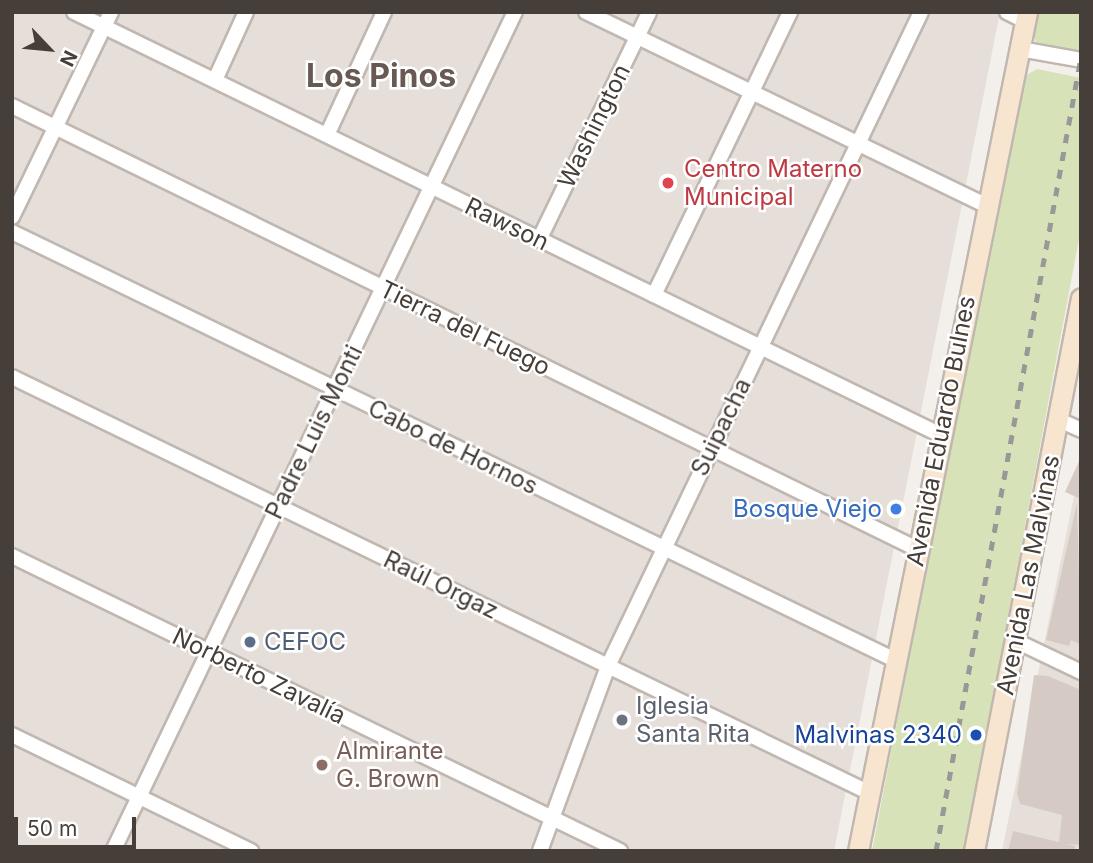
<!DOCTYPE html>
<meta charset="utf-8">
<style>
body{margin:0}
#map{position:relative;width:1093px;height:863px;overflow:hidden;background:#f3efea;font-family:Inter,sans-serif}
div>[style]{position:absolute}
.residential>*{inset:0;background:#e6dfd9}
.green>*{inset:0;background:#d8e2b8}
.building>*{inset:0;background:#d6cbc4}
.roads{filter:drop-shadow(2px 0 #c1b7b1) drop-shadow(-2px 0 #c1b7b1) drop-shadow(0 2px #c1b7b1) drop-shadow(0 -2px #c1b7b1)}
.minor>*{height:14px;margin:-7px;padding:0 7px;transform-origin:7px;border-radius:7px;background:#fff}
.secondary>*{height:19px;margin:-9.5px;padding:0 9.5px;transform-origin:9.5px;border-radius:9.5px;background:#f8e5cf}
.rail>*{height:5px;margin-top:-2.5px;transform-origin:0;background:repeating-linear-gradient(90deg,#989898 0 9px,transparent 0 18px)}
.dots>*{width:19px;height:19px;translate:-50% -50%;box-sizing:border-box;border:4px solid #fff;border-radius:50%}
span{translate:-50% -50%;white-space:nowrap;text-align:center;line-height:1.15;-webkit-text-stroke:5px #fff;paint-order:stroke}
.street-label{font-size:24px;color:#463e39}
.health-label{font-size:24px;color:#be3a42}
.left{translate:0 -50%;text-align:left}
.shop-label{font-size:24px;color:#366cbe}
.right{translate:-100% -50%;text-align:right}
.service-label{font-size:24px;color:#4e5e75}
.worship-label{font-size:24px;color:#5b616d}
.transit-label{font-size:24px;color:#164399}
.education-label{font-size:24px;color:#785e54}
.district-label{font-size:32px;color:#685a52;font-weight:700}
.frame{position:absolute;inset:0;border:14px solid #463e39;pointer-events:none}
.north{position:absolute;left:14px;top:14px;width:70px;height:70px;-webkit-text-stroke:5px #fff;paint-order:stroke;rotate:116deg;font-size:19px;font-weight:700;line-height:28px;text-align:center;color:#463e39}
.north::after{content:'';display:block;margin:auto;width:24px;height:32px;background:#463e39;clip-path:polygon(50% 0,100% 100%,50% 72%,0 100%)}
.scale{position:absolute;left:14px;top:817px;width:122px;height:32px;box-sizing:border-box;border:4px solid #463e39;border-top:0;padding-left:9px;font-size:21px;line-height:24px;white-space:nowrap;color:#463e39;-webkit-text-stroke:5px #fff;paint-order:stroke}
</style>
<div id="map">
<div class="residential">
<i style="clip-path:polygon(12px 12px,1000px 12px,834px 851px,12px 851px)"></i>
<i style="clip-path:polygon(1081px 462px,1081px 851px,1002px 851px,1063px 550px)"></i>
</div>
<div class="green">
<i style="clip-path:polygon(1032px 12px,1081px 12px,1081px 55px,1037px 46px,1030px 24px)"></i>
<i style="clip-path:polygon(1037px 69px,1081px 78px,1081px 228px,964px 851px,872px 851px,1021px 78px)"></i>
</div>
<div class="building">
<i style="clip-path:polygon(1081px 457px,1081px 499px,1065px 492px)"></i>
<i style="clip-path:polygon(1077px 503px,1081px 645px,1071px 640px,1069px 646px,1046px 640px)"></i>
<i style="clip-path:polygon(1034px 675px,1048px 676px,1081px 690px,1081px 845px,1067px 844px,1075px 846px,1074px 851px,1008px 851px,1013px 831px,1059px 842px,1062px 815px,1020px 804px,1017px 793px)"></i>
</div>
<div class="roads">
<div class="minor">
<i style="left:74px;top:12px;width:962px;rotate:26.01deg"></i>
<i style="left:586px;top:12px;width:446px;rotate:25.8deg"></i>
<i style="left:1007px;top:12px;width:20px;rotate:27deg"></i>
<i style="left:1020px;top:49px;width:62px;rotate:10.2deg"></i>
<i style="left:215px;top:80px;width:75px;rotate:-65.5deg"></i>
<i style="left:12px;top:106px;width:1008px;rotate:26.08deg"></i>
<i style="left:327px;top:135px;width:136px;rotate:-65.1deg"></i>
<i style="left:12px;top:217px;width:228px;rotate:-64.2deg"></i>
<i style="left:12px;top:232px;width:981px;rotate:25.86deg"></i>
<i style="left:539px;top:240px;width:253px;rotate:-64.2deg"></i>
<i style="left:654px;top:295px;width:314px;rotate:-64.3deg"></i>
<i style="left:12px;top:377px;width:954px;rotate:25.87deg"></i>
<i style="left:1059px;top:420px;width:24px;rotate:24deg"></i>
<i style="left:12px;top:556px;width:676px;rotate:25.88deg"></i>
<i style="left:1014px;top:640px;width:74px;rotate:25.5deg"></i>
<i style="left:12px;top:735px;width:266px;rotate:25.9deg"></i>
<i style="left:113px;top:851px;width:930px;rotate:-64.4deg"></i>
<i style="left:540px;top:851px;width:197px;rotate:-69.8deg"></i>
<i style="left:608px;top:666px;width:725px;rotate:-64.42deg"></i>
</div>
<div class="secondary">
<i style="left:858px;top:851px;width:856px;rotate:-78.61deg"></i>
<i style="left:974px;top:851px;width:563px;rotate:-79.05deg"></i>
</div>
</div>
<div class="rail">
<i style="left:936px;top:851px;width:807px;rotate:-79.65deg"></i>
</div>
<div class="dots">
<i style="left:668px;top:183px;background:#e0444e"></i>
<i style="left:896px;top:509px;background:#3f7fe0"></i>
<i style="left:250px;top:642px;background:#5c6f8a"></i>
<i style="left:622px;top:720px;background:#6b7280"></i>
<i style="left:976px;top:735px;background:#1a4fb4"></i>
<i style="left:322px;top:765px;background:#8d6e63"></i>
</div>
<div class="street-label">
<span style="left:594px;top:126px;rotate:-64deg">Washington</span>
<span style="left:507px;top:224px;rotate:26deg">Rawson</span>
<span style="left:465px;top:328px;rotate:26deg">Tierra del Fuego</span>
<span style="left:721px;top:427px;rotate:-64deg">Suipacha</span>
<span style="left:941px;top:431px;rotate:-79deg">Avenida Eduardo Bulnes</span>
<span style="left:314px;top:432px;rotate:-64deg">Padre Luis Monti</span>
<span style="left:453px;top:447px;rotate:26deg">Cabo de Hornos</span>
<span style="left:1028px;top:575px;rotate:-79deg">Avenida Las Malvinas</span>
<span style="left:441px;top:585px;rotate:26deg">Raúl Orgaz</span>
<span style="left:259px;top:676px;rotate:26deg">Norberto Zavalía</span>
</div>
<div class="health-label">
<span class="left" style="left:684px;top:183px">Centro Materno<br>Municipal</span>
</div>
<div class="shop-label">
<span class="right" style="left:882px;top:509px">Bosque Viejo</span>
</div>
<div class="service-label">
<span class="left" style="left:264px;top:642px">CEFOC</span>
</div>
<div class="worship-label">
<span class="left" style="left:636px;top:720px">Iglesia<br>Santa Rita</span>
</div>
<div class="transit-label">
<span class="right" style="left:962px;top:735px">Malvinas 2340</span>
</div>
<div class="education-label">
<span class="left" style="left:336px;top:765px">Almirante<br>G. Brown</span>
</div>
<div class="district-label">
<span style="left:381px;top:76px">Los Pinos</span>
</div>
<div class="frame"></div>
<div class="north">N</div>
<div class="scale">50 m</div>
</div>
